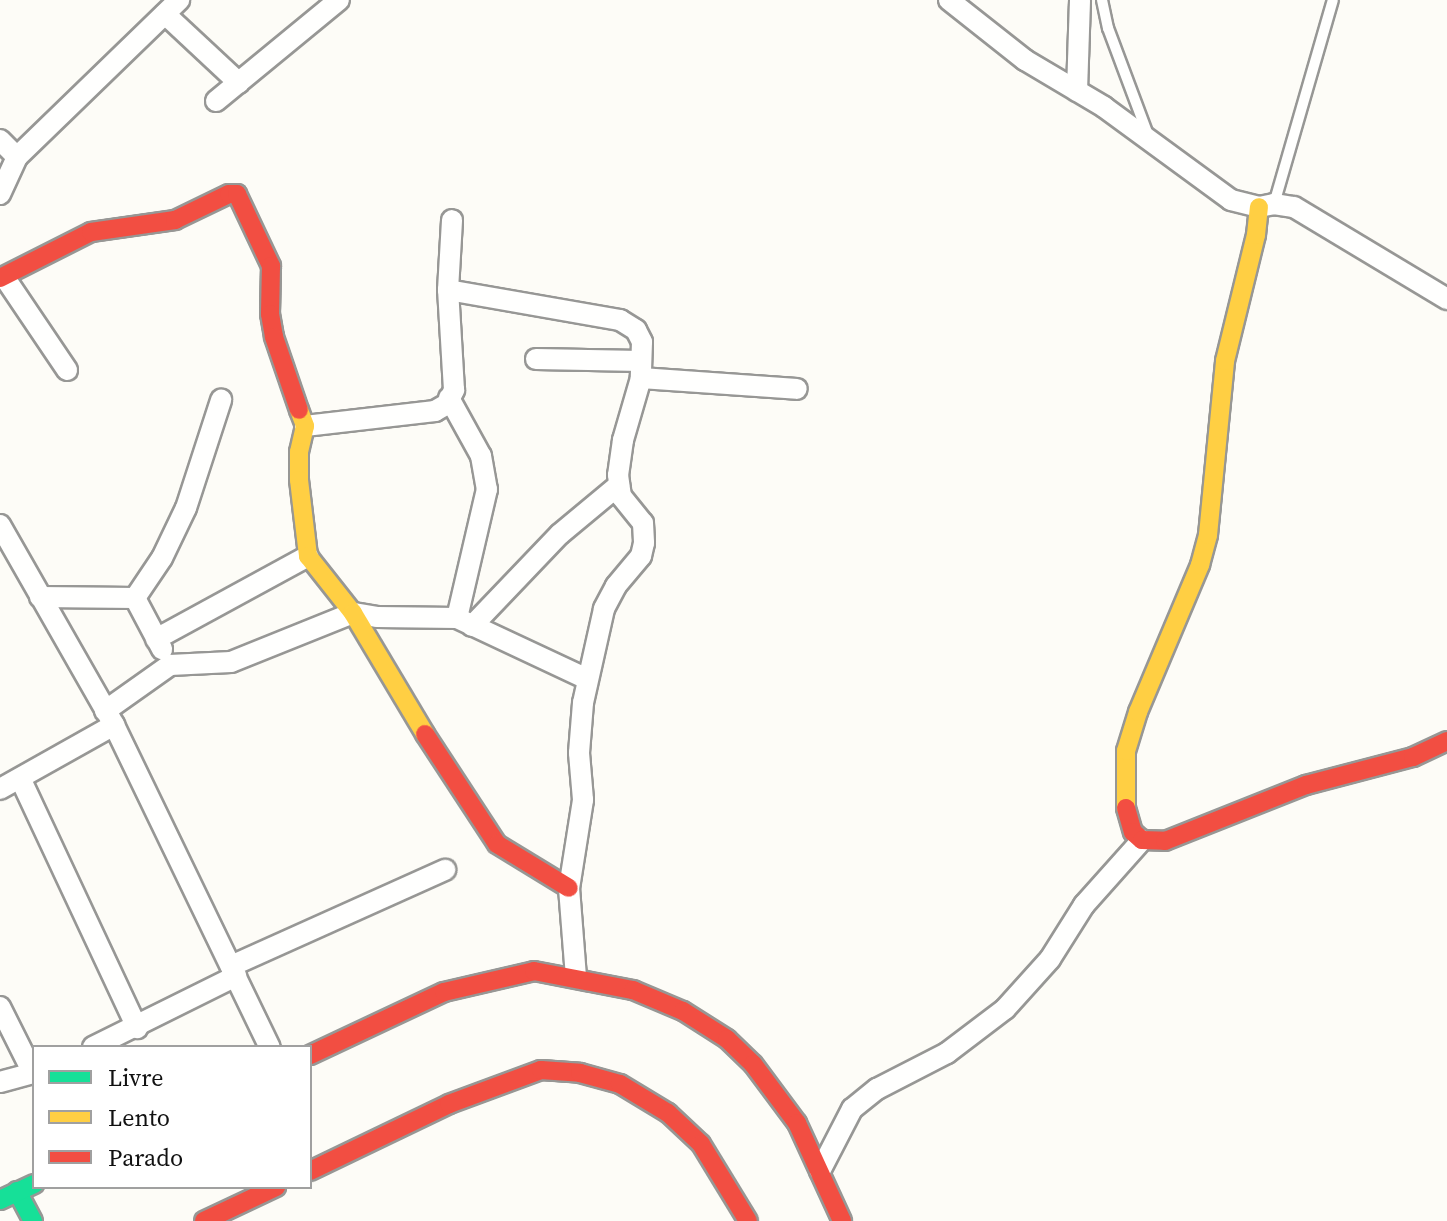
<!DOCTYPE html>
<style>
body{margin:0}
#map{position:relative;width:1447px;height:1221px;overflow:hidden;background:#fdfcf7;font-family:"Source Serif 4",serif}
div>[style]{position:absolute}
.roads{filter:drop-shadow(2px 0 #979795) drop-shadow(-2px 0 #979795) drop-shadow(0 2px #979795) drop-shadow(0 -2px #979795)}
.lane>*{height:10px;margin:-5px;padding:0 5px;transform-origin:5px;border-radius:5px;background:#fffffe}
.street>*{height:20px;margin:-10px;padding:0 10px;transform-origin:10px;border-radius:10px;background:#fffffe}
.fast>*{height:18px;margin:-9px;padding:0 9px;transform-origin:9px;border-radius:9px;background:#16e098}
.slow>*{height:18px;margin:-9px;padding:0 9px;transform-origin:9px;border-radius:9px;background:#ffcf43}
.jam>*{height:18px;margin:-9px;padding:0 9px;transform-origin:9px;border-radius:9px;background:#f24e42}
span{translate:-50% -50%;white-space:nowrap;text-align:center;line-height:1.15;-webkit-text-stroke:8px #fff;paint-order:stroke}
.legend{position:absolute;left:32px;top:1045px;width:280px;height:144px;box-sizing:border-box;background:#fff;border:2px solid #a0a0a0;margin:0;padding:10px 14px;list-style:none;font-size:24px;color:#111}
.legend li{display:flex;align-items:center;gap:16px;height:40px}
.legend b{width:40px;border:2px solid #a0a0a0}
</style>
<div id="map">
<div class="roads">
<div class="lane">
<i style="left:1102px;top:0;width:29px;rotate:78deg"></i>
<i style="left:1108px;top:28px;width:114px;rotate:69.5deg"></i>
<i style="left:1274px;top:204px;width:212px;rotate:-73.9deg"></i>
</div>
<div class="street">
<i style="left:949px;top:0;width:97px;rotate:38.3deg"></i>
<i style="left:1025px;top:60px;width:92px;rotate:30.7deg"></i>
<i style="left:1104px;top:107px;width:157px;rotate:36.2deg"></i>
<i style="left:1231px;top:200px;width:29px;rotate:14deg"></i>
<i style="left:1259px;top:207px;width:15px;rotate:-11deg"></i>
<i style="left:1274px;top:204px;width:20px;rotate:9deg"></i>
<i style="left:1294px;top:207px;width:179px;rotate:31deg"></i>
<i style="left:165px;top:14px;width:101px;rotate:43deg"></i>
<i style="left:1077px;top:91px;width:91px;rotate:-88.1deg"></i>
<i style="left:216px;top:101px;width:159px;rotate:-39.4deg"></i>
<i style="left:0;top:140px;width:24px;rotate:45deg"></i>
<i style="left:0;top:194px;width:41px;rotate:-65.3deg"></i>
<i style="left:17px;top:157px;width:226px;rotate:-44.1deg"></i>
<i style="left:5px;top:278px;width:111px;rotate:56deg"></i>
<i style="left:448px;top:290px;width:175px;rotate:9.9deg"></i>
<i style="left:620px;top:320px;width:19px;rotate:32deg"></i>
<i style="left:636px;top:330px;width:13px;rotate:63deg"></i>
<i style="left:642px;top:342px;width:36px;rotate:92deg"></i>
<i style="left:641px;top:378px;width:65px;rotate:106.2deg"></i>
<i style="left:623px;top:440px;width:35px;rotate:98deg"></i>
<i style="left:618px;top:475px;width:21px;rotate:82deg"></i>
<i style="left:621px;top:496px;width:35px;rotate:51deg"></i>
<i style="left:643px;top:523px;width:20px;rotate:87deg"></i>
<i style="left:644px;top:543px;width:13px;rotate:103deg"></i>
<i style="left:641px;top:556px;width:39px;rotate:130deg"></i>
<i style="left:616px;top:586px;width:26px;rotate:118deg"></i>
<i style="left:604px;top:609px;width:96px;rotate:102.6deg"></i>
<i style="left:583px;top:703px;width:50px;rotate:94.6deg"></i>
<i style="left:579px;top:753px;width:47px;rotate:85.1deg"></i>
<i style="left:583px;top:800px;width:89px;rotate:99deg"></i>
<i style="left:569px;top:888px;width:89px;rotate:85.5deg"></i>
<i style="left:536px;top:359px;width:105px;rotate:1.1deg"></i>
<i style="left:641px;top:378px;width:156px;rotate:4deg"></i>
<i style="left:449px;top:398px;width:66px;rotate:61.1deg"></i>
<i style="left:481px;top:456px;width:34px;rotate:80deg"></i>
<i style="left:487px;top:489px;width:132px;rotate:103.1deg"></i>
<i style="left:305px;top:426px;width:131px;rotate:-6.6deg"></i>
<i style="left:435px;top:411px;width:14px;rotate:-30deg"></i>
<i style="left:447px;top:404px;width:16px;rotate:-63deg"></i>
<i style="left:454px;top:390px;width:100px;rotate:-93.4deg"></i>
<i style="left:448px;top:290px;width:70px;rotate:-86.7deg"></i>
<i style="left:0;top:525px;width:230px;rotate:60.3deg"></i>
<i style="left:114px;top:725px;width:358px;rotate:64.2deg"></i>
<i style="left:40px;top:597px;width:95px;rotate:0.6deg"></i>
<i style="left:135px;top:598px;width:58px;rotate:62.1deg"></i>
<i style="left:135px;top:598px;width:48px;rotate:-56deg"></i>
<i style="left:162px;top:558px;width:55px;rotate:-64.4deg"></i>
<i style="left:186px;top:508px;width:114px;rotate:-72deg"></i>
<i style="left:472px;top:626px;width:127px;rotate:-46.3deg"></i>
<i style="left:560px;top:534px;width:77px;rotate:-39.7deg"></i>
<i style="left:156px;top:639px;width:173px;rotate:-28.6deg"></i>
<i style="left:105px;top:711px;width:80px;rotate:-35.3deg"></i>
<i style="left:170px;top:665px;width:61px;rotate:-2.8deg"></i>
<i style="left:231px;top:662px;width:131px;rotate:-21.9deg"></i>
<i style="left:353px;top:613px;width:24px;rotate:9deg"></i>
<i style="left:377px;top:617px;width:80px;rotate:0.7deg"></i>
<i style="left:457px;top:618px;width:144px;rotate:25.1deg"></i>
<i style="left:21px;top:780px;width:274px;rotate:64.9deg"></i>
<i style="left:0;top:789px;width:131px;rotate:-29.3deg"></i>
<i style="left:231px;top:966px;width:235px;rotate:-24.2deg"></i>
<i style="left:0;top:1007px;width:74px;rotate:63.4deg"></i>
<i style="left:93px;top:1047px;width:160px;rotate:-26.4deg"></i>
<i style="left:0;top:1082px;width:35px;rotate:-15deg"></i>
<i style="left:820px;top:1171px;width:70px;rotate:-62.7deg"></i>
<i style="left:852px;top:1109px;width:32px;rotate:-39deg"></i>
<i style="left:877px;top:1089px;width:79px;rotate:-27.2deg"></i>
<i style="left:947px;top:1053px;width:73px;rotate:-37.2deg"></i>
<i style="left:1005px;top:1009px;width:67px;rotate:-48deg"></i>
<i style="left:1050px;top:959px;width:64px;rotate:-57.8deg"></i>
<i style="left:1084px;top:905px;width:87px;rotate:-48.3deg"></i>
</div>
<div class="fast">
<i style="left:17px;top:1191px;width:34px;rotate:62deg"></i>
<i style="left:0;top:1200px;width:38px;rotate:-25deg"></i>
</div>
<div class="slow">
<i style="left:299px;top:410px;width:17px;rotate:69deg"></i>
<i style="left:305px;top:426px;width:27px;rotate:103deg"></i>
<i style="left:299px;top:452px;width:28px;rotate:90deg"></i>
<i style="left:299px;top:480px;width:77px;rotate:83.2deg"></i>
<i style="left:308px;top:556px;width:73px;rotate:51.7deg"></i>
<i style="left:353px;top:613px;width:141px;rotate:59.2deg"></i>
<i style="left:1126px;top:808px;width:57px;rotate:-90deg"></i>
<i style="left:1126px;top:751px;width:41px;rotate:-72.9deg"></i>
<i style="left:1138px;top:712px;width:160px;rotate:-67.1deg"></i>
<i style="left:1200px;top:565px;width:31px;rotate:-75deg"></i>
<i style="left:1208px;top:535px;width:175px;rotate:-84.4deg"></i>
<i style="left:1225px;top:361px;width:130px;rotate:-76.2deg"></i>
<i style="left:1256px;top:235px;width:28px;rotate:-84deg"></i>
</div>
<div class="jam">
<i style="left:0;top:278px;width:102px;rotate:-26.8deg"></i>
<i style="left:91px;top:232px;width:85px;rotate:-8.1deg"></i>
<i style="left:175px;top:220px;width:60px;rotate:-25.7deg"></i>
<i style="left:229px;top:194px;width:8px"></i>
<i style="left:237px;top:194px;width:80px;rotate:64.7deg"></i>
<i style="left:271px;top:266px;width:48px;rotate:91.2deg"></i>
<i style="left:270px;top:314px;width:23px;rotate:80deg"></i>
<i style="left:274px;top:337px;width:77px;rotate:71.1deg"></i>
<i style="left:425px;top:734px;width:131px;rotate:56.8deg"></i>
<i style="left:497px;top:844px;width:84px;rotate:31.4deg"></i>
<i style="left:1126px;top:808px;width:25px;rotate:74deg"></i>
<i style="left:1133px;top:832px;width:12px;rotate:42deg"></i>
<i style="left:1142px;top:840px;width:23px;rotate:2deg"></i>
<i style="left:1165px;top:841px;width:152px;rotate:-21.7deg"></i>
<i style="left:1306px;top:785px;width:111px;rotate:-14.7deg"></i>
<i style="left:1413px;top:757px;width:38px;rotate:-25deg"></i>
<i style="left:310px;top:1055px;width:148px;rotate:-25.2deg"></i>
<i style="left:444px;top:992px;width:92px;rotate:-13.1deg"></i>
<i style="left:534px;top:971px;width:101px;rotate:10.9deg"></i>
<i style="left:633px;top:990px;width:54px;rotate:22.8deg"></i>
<i style="left:683px;top:1011px;width:52px;rotate:32.5deg"></i>
<i style="left:727px;top:1039px;width:36px;rotate:44deg"></i>
<i style="left:753px;top:1064px;width:74px;rotate:53.3deg"></i>
<i style="left:797px;top:1123px;width:108px;rotate:65.3deg"></i>
<i style="left:310px;top:1171px;width:154px;rotate:-25.7deg"></i>
<i style="left:449px;top:1104px;width:98px;rotate:-20.3deg"></i>
<i style="left:541px;top:1070px;width:39px;rotate:4deg"></i>
<i style="left:580px;top:1073px;width:41px;rotate:15.4deg"></i>
<i style="left:620px;top:1084px;width:56px;rotate:31.1deg"></i>
<i style="left:668px;top:1113px;width:45px;rotate:43.2deg"></i>
<i style="left:701px;top:1144px;width:90px;rotate:58.6deg"></i>
<i style="left:204px;top:1221px;width:80px;rotate:-25.3deg"></i>
</div>
</div>
<ul class="legend">
<li><b style="height:10px;background:#16e098"></b>Livre</li>
<li><b style="height:10px;background:#ffcf43"></b>Lento</li>
<li><b style="height:10px;background:#f24e42"></b>Parado</li>
</ul>
</div>
